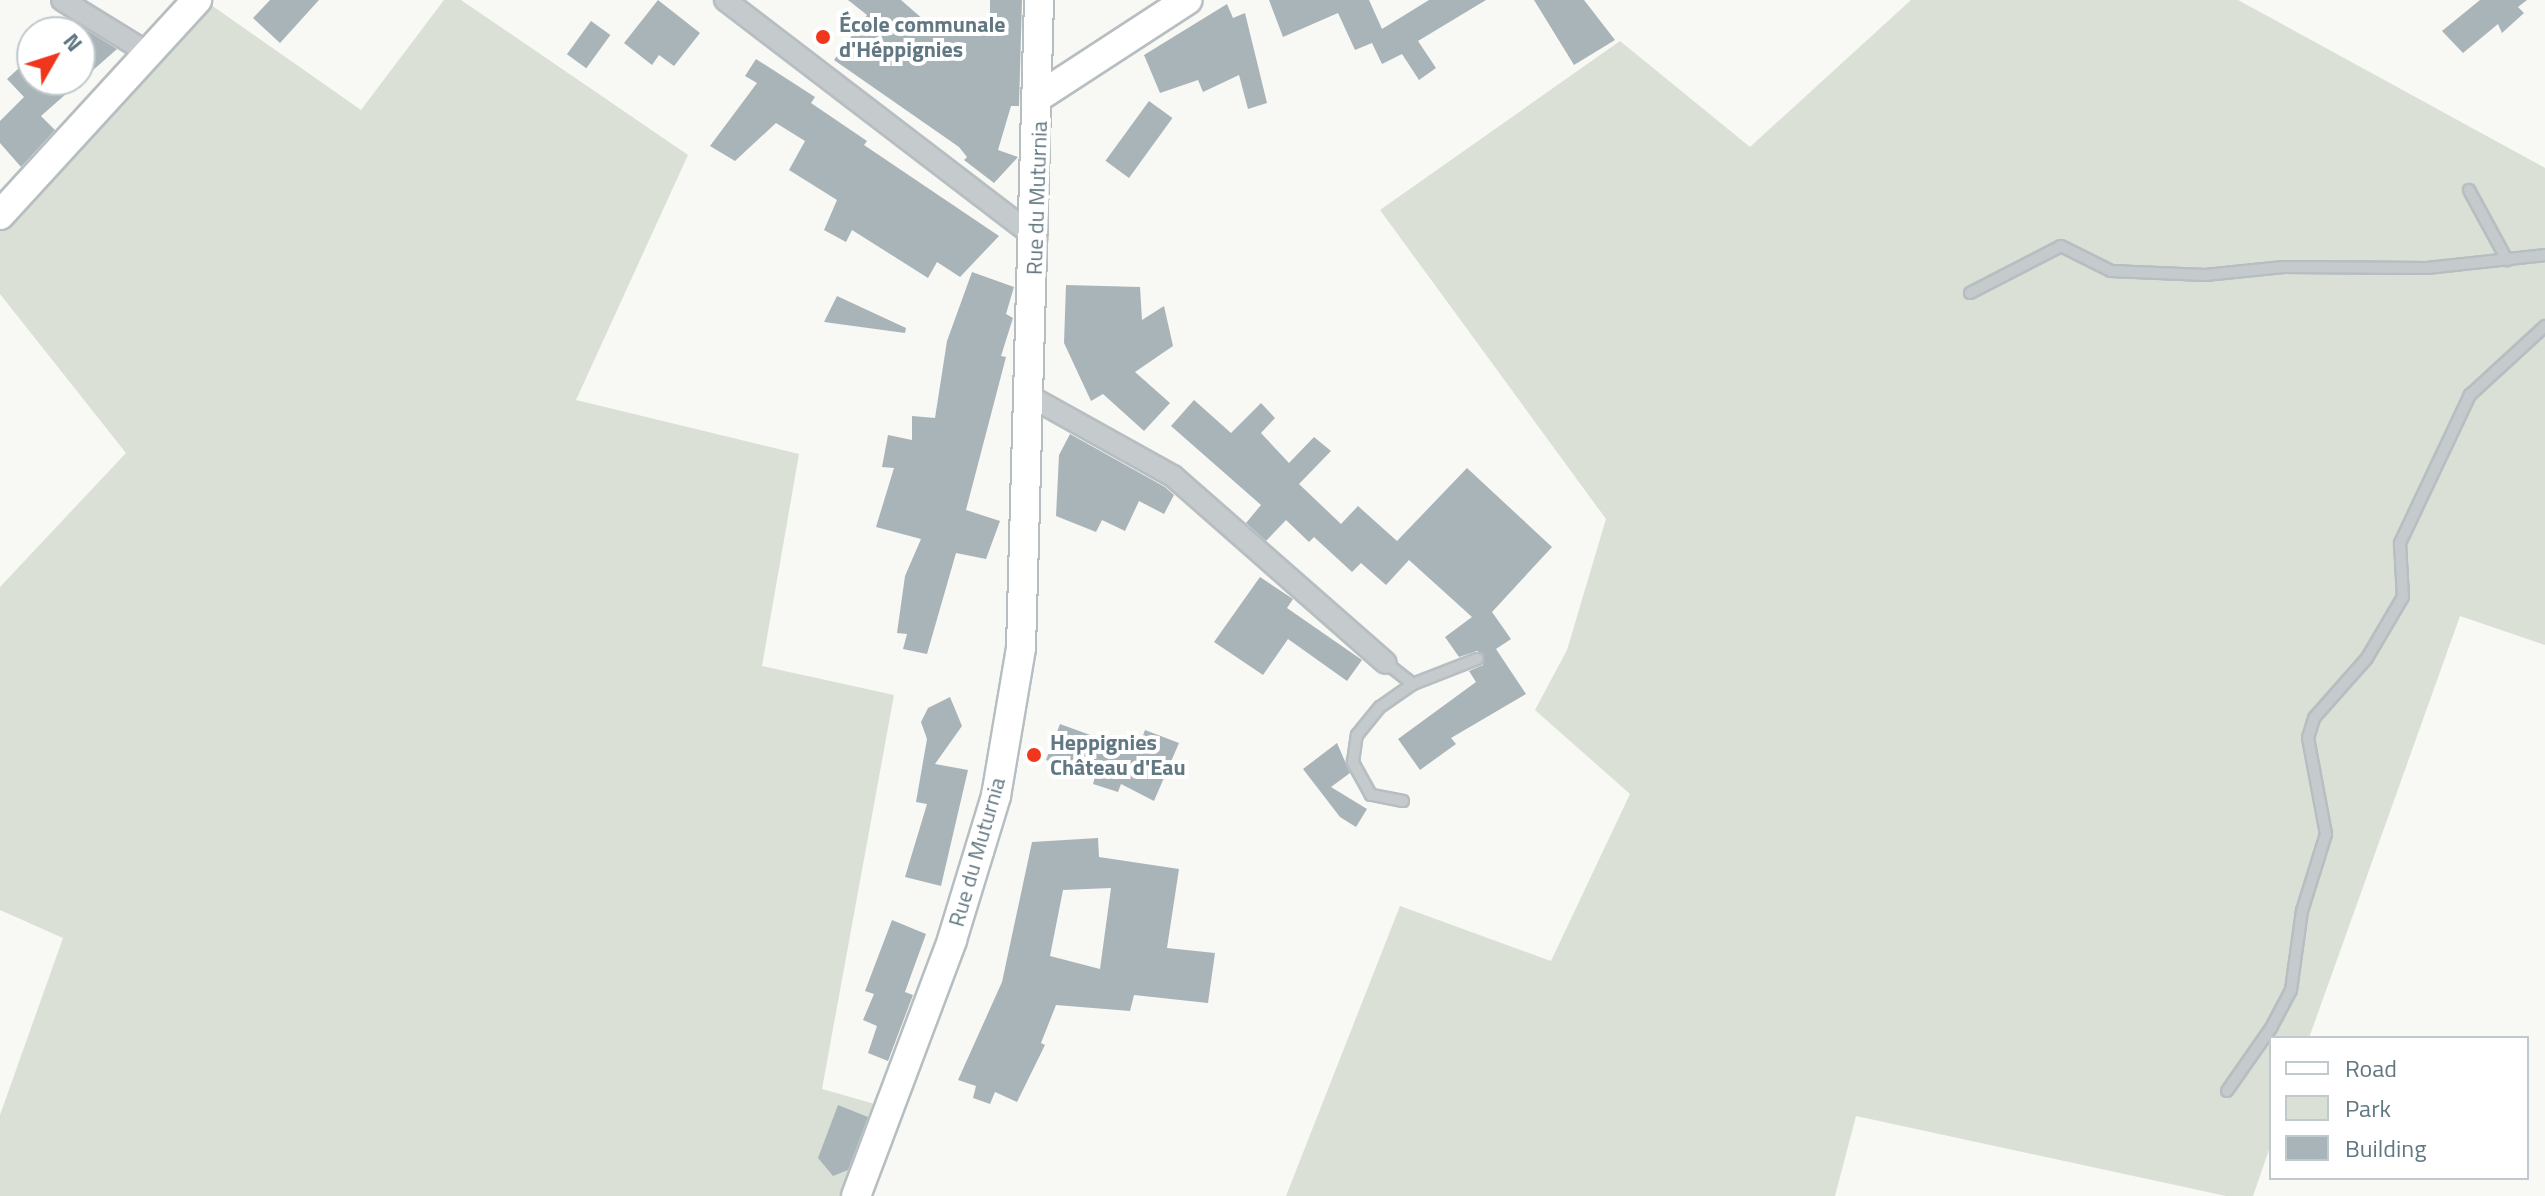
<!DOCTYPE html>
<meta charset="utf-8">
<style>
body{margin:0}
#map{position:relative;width:2545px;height:1196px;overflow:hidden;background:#f8f8f5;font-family:"Titillium Web",sans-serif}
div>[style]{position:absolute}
.green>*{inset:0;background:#dae0d5}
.building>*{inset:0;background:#a9b4b9;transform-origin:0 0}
.roads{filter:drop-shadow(2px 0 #b7bec1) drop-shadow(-2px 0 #b7bec1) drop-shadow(0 2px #b7bec1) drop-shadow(0 -2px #b7bec1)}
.lane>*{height:10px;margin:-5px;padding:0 5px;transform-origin:5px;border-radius:5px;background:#c5cacd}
.street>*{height:20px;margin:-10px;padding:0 10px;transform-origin:10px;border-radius:10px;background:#c5cacd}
.secondary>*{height:28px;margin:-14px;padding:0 14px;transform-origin:14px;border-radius:14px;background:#fff}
.dots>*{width:22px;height:22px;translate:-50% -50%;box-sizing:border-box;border:4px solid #fff;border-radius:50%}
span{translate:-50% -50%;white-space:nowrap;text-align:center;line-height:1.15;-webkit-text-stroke:8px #fff;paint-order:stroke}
.poi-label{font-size:22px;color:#617782;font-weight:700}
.left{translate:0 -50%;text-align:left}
.street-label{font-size:22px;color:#617782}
.legend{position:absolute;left:2269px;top:1036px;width:260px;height:144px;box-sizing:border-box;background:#fff;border:2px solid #c0c9cd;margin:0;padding:10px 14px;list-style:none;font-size:24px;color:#617782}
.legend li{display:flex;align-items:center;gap:16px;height:40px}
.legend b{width:40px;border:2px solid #c0c9cd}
.north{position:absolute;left:16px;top:16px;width:80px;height:80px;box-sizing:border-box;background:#fff;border:2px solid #c0c9cd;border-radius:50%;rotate:51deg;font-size:22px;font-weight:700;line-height:32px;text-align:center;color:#617782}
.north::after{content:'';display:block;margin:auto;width:28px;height:36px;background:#f0371d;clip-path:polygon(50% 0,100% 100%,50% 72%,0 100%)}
</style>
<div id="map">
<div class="green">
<i style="clip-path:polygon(204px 0,361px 110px,444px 0,461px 0,688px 155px,576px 400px,799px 454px,762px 666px,894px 695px,822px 1089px,889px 1108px,856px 1196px,0 1196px,0 1115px,63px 938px,0 910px,0 587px,126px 453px,0 294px,0 215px)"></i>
<i style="clip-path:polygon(1911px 0,2238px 0,2545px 168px,2545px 645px,2460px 616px,2309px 1038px,2271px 1038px,2271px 1144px,2253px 1196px,2226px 1196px,1856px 1116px,1835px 1196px,1286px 1196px,1400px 906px,1551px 961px,1630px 794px,1535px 710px,1567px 650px,1606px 519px,1380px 210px,1620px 41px,1750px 147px)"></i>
</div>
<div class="building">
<i style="clip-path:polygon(270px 0,319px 0,280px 43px,253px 18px)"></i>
<i style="clip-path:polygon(658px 0,700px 33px,674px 66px,659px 55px,652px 65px,624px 43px)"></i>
<i style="clip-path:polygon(848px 0,901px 0,940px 34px,990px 23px,990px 0,1022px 0,1019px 106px,1011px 106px,998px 150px,1018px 157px,994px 183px,964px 160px,967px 157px,959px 147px,834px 60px,867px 15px)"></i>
<i style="clip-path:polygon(1269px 0,1369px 0,1382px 29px,1429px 0,1486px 0,1418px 41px,1436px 68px,1419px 80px,1402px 54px,1382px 64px,1372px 43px,1355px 50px,1338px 13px,1283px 37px)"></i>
<i style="clip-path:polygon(1534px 0,1584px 0,1615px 40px,1574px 65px)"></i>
<i style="clip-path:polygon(2480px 0,2527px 0,2518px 7px,2524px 13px,2502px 33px,2498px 24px,2463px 53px,2442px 31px)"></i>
<i style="clip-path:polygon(1227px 4px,1233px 18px,1245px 13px,1267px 103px,1248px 109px,1239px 75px,1203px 92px,1198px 80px,1160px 93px,1144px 55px)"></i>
<i style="left:591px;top:21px;width:24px;height:41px;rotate:36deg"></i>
<i style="clip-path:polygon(80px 26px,117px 49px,41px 116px,55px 130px,21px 167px,0 143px,0 121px,24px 97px,7px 79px,32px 56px,32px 80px,80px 80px)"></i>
<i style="clip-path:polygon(756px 59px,815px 97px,811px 103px,867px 141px,864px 145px,999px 236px,960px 277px,937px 262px,928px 278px,852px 230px,846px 242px,824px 230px,837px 200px,789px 170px,805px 141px,776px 123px,735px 161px,710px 146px,757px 83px,745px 76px)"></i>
<i style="left:1149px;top:101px;width:29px;height:74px;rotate:36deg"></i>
<i style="clip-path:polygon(972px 272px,1014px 287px,1006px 314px,1013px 318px,1001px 356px,1006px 357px,966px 510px,1000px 521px,986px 559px,956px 553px,927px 654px,903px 649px,907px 634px,897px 633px,905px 576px,921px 539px,876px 527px,894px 468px,882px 467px,888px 435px,912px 440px,912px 416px,935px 418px,947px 341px)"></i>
<i style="clip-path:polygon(1066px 285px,1140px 287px,1142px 320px,1164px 306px,1173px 346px,1135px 372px,1170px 403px,1144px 431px,1103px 394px,1091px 401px,1064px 343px)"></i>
<i style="clip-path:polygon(837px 296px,906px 328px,905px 333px,824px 322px)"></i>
<i style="clip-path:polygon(1194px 400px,1231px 433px,1261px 403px,1275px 418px,1261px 433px,1289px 463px,1314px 437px,1331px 451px,1299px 484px,1341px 524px,1358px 506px,1397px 541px,1467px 468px,1552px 547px,1492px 612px,1511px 639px,1496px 649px,1526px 694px,1451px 738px,1456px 744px,1420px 770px,1398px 739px,1476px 682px,1469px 671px,1483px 665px,1484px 655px,1477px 651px,1459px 657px,1445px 637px,1472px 617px,1409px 560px,1386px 585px,1361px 563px,1352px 572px,1314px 537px,1309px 542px,1286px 520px,1266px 541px,1246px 523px,1261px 505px,1171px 426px)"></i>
<i style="clip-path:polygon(1070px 434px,1165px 487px,1174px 495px,1164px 514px,1139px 501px,1125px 531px,1102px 520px,1096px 532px,1056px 516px,1059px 455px)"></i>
<i style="clip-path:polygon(1260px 577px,1293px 599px,1287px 608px,1362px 660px,1347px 681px,1288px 639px,1263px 675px,1214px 642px)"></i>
<i style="clip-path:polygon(950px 697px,962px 726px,935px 764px,968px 770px,941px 886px,905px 877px,927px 804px,916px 802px,927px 739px,921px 722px,928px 708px)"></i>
<i style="clip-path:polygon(1060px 724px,1137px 752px,1145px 730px,1179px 743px,1154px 801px,1121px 784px,1118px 792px,1093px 784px,1095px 777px,1046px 760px)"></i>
<i style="clip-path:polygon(1337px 743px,1350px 773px,1331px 787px,1367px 809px,1356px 827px,1340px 817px,1303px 769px)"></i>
<i style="clip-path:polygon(evenodd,1098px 838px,1099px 857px,1179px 869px,1167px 948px,1215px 953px,1208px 1003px,1134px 995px,1130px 1011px,1056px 1005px,1041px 1043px,1045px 1045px,1017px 1102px,995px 1092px,990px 1104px,973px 1098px,976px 1086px,958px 1080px,1002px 982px,1032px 842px,1098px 838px,1111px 888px,1100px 969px,1050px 956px,1063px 890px,1111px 888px)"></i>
<i style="clip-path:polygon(892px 920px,926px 934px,905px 992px,913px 995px,888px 1061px,868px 1053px,877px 1026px,863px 1020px,874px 994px,865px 991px)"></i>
<i style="clip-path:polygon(838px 1105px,868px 1117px,848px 1170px,833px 1176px,818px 1158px)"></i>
</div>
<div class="roads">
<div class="lane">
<i style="left:2469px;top:190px;width:80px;rotate:61.5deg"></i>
<i style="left:1970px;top:293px;width:102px;rotate:-27.3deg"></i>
<i style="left:2061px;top:246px;width:56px;rotate:26.6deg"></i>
<i style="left:2111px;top:271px;width:94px;rotate:2.4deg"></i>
<i style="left:2205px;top:275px;width:79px;rotate:-5.8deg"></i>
<i style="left:2284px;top:267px;width:143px;rotate:0.4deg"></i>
<i style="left:2427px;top:268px;width:119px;rotate:-6.3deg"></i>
<i style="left:1386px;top:663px;width:34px;rotate:38deg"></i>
<i style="left:1413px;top:684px;width:69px;rotate:-21.3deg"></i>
<i style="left:1403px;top:801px;width:33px;rotate:-169deg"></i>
<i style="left:1371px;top:795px;width:38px;rotate:-119deg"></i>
<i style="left:1353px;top:762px;width:27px;rotate:-82deg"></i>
<i style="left:1357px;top:735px;width:36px;rotate:-51deg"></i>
<i style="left:1380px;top:707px;width:40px;rotate:-34.9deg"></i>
<i style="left:2227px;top:1091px;width:77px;rotate:-55.1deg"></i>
<i style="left:2271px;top:1028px;width:43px;rotate:-62.2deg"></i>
<i style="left:2291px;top:990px;width:80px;rotate:-82.1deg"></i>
<i style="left:2302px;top:911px;width:81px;rotate:-72.7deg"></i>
<i style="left:2326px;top:834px;width:98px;rotate:-100.6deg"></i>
<i style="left:2308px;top:738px;width:21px;rotate:-73deg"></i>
<i style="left:2314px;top:718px;width:80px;rotate:-48.5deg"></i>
<i style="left:2367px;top:658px;width:71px;rotate:-59.5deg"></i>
<i style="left:2403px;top:597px;width:54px;rotate:-93.2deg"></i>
<i style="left:2400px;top:543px;width:164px;rotate:-64.7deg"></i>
<i style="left:2470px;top:395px;width:102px;rotate:-42.6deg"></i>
</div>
<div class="street">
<i style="left:62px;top:0;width:101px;rotate:31.6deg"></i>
<i style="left:725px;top:0;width:392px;rotate:37.4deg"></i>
<i style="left:1031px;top:397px;width:162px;rotate:29.1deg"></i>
<i style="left:1173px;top:476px;width:283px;rotate:41.3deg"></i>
</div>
<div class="secondary">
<i style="left:1040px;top:96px;width:176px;rotate:-33.1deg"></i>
<i style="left:0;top:215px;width:292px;rotate:-47.5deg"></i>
<i style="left:856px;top:1196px;width:273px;rotate:-69.4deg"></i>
<i style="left:952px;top:940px;width:151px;rotate:-73deg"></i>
<i style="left:996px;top:796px;width:150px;rotate:-80.4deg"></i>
<i style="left:1021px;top:648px;width:648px;rotate:-88.41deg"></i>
</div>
</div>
<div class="dots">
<i style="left:823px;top:37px;background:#f0371d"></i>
<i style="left:1034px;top:755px;background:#f0371d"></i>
</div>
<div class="poi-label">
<span class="left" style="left:839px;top:37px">École communale<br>d'Héppignies</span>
<span class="left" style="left:1050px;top:755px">Heppignies<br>Château d'Eau</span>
</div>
<div class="street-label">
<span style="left:1037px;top:198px;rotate:-88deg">Rue du Muturnia</span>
<span style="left:977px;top:852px;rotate:-74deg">Rue du Muturnia</span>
</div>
<ul class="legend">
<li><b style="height:10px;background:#fff"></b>Road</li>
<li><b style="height:22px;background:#dae0d5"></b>Park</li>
<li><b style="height:22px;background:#a9b4b9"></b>Building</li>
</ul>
<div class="north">N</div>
</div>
